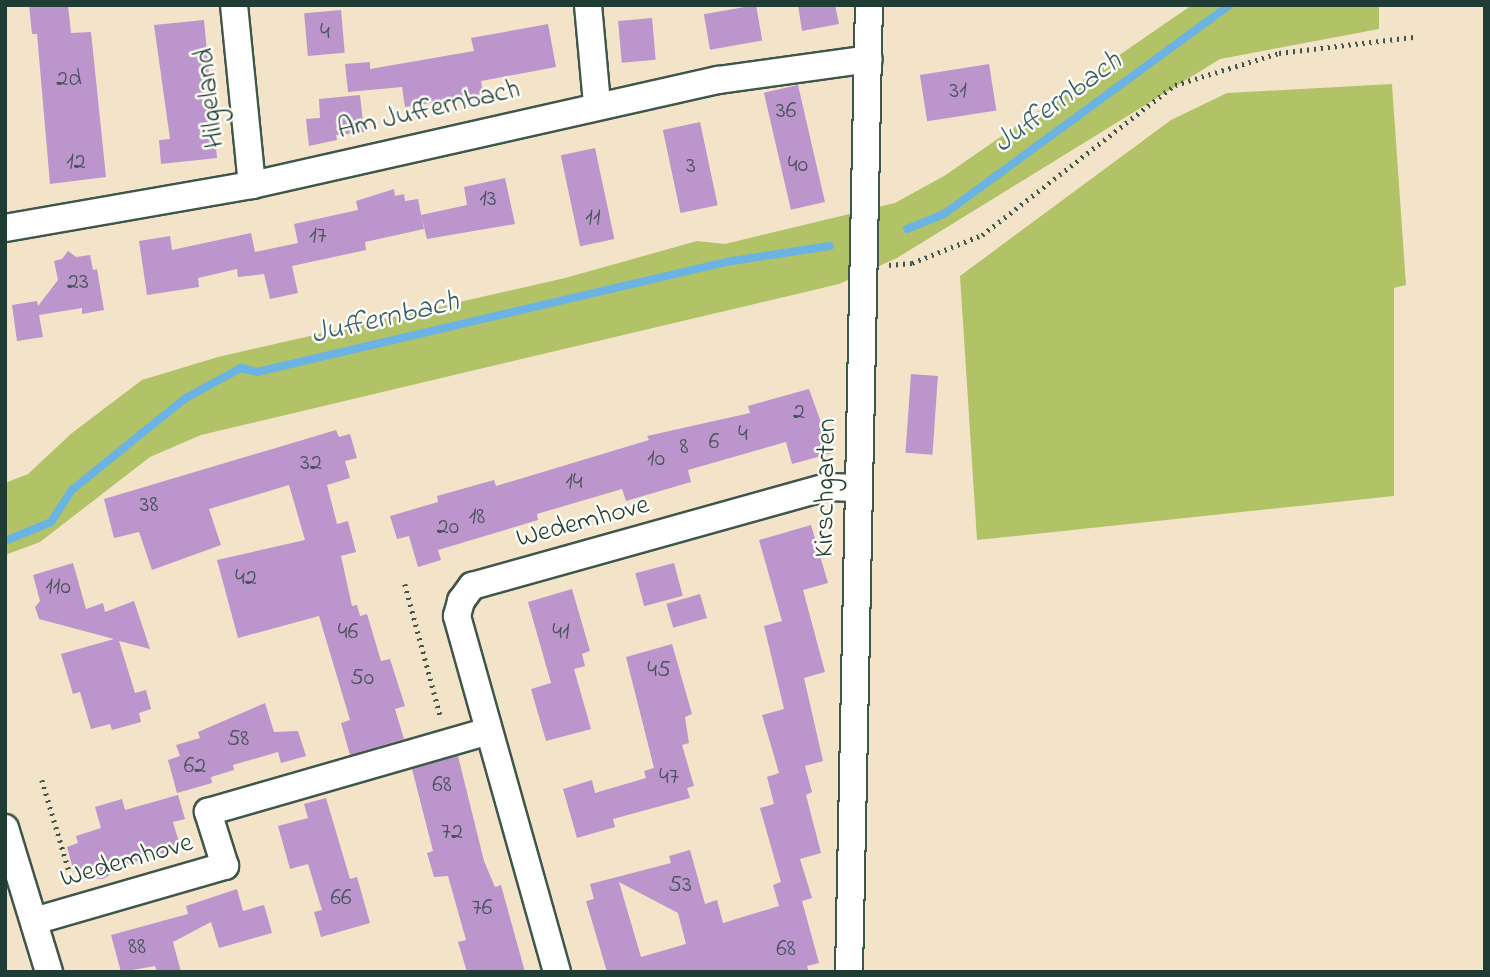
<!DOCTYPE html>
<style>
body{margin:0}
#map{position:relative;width:1490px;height:977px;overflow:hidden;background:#f3e4c9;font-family:"Indie Flower",sans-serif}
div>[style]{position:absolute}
.green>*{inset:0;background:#b1c366}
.stream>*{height:8px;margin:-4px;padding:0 4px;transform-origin:4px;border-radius:4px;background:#6bb3e3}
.building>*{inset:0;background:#bb95cc;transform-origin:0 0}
.path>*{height:4.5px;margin-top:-2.25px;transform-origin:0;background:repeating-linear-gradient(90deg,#3f564a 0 2px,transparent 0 7px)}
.roads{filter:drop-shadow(2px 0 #3f564a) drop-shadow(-2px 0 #3f564a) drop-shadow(0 2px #3f564a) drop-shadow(0 -2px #3f564a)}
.minor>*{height:26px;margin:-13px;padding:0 13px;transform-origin:13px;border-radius:13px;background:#fff}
span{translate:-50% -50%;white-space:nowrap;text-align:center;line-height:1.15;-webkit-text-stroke:5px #fdfcf7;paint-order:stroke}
.number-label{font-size:24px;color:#46535a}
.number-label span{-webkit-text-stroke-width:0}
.street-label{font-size:28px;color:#1f3d34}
.water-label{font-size:30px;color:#366069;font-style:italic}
.frame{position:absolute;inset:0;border:7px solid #1f3d34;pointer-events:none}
</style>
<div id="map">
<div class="green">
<i style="clip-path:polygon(1192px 5px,1379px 5px,1379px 29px,1220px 59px,897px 258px,839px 284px,201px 435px,150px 457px,40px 542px,5px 555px,5px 483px,28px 474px,72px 433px,142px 380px,218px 357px,565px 278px,697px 241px,725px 244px,895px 203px,944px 176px)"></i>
<i style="clip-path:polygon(1392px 84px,1406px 285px,1394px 288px,1394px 496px,977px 540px,960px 276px,1171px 120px,1227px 93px)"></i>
</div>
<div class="stream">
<i style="left:907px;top:229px;width:40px;rotate:-22deg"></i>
<i style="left:944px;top:214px;width:354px;rotate:-36.2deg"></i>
<i style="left:5px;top:541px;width:50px;rotate:-22.4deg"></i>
<i style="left:51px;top:522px;width:38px;rotate:-57deg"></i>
<i style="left:72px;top:490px;width:76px;rotate:-39.1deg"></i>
<i style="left:131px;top:442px;width:70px;rotate:-38.7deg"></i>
<i style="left:186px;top:398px;width:63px;rotate:-28.6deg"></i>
<i style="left:241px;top:368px;width:16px;rotate:14deg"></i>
<i style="left:257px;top:372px;width:488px;rotate:-13.2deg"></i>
<i style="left:732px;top:261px;width:99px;rotate:-8.7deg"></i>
</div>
<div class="building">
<i style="clip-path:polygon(29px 5px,68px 5px,71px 33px,91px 32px,106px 177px,50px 184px,37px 34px,32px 34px)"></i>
<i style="left:756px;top:5px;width:36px;height:53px;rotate:80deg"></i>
<i style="clip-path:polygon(798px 5px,835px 5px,839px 24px,802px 31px)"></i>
<i style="left:341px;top:10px;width:43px;height:37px;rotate:85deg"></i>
<i style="left:652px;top:18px;width:42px;height:34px;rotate:85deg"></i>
<i style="clip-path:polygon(204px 20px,217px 158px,161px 164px,159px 140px,170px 139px,154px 25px)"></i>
<i style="clip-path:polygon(548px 24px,556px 67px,481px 81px,483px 94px,405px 107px,402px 87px,348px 92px,345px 64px,370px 62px,370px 69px,474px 51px,471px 38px)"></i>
<i style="left:989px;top:64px;width:47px;height:70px;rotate:81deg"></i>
<i style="left:798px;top:85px;width:120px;height:35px;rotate:77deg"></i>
<i style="clip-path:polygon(360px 95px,364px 132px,336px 135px,337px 140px,309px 146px,306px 119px,320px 118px,319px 99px)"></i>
<i style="left:700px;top:122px;width:85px;height:38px;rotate:78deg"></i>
<i style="left:595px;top:148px;width:93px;height:35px;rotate:78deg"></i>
<i style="clip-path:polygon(505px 178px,515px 224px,427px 239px,421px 215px,467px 205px,464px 187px)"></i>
<i style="clip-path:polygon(394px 189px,395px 196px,404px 194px,405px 201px,418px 199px,424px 229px,365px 242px,366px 250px,292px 266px,298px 293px,270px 299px,264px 274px,238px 277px,237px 269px,198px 278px,199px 287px,147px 295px,139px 241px,170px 236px,172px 250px,251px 233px,255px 252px,298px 243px,294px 224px,358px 210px,356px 201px)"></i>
<i style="clip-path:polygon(68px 251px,76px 257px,90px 255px,93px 270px,97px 269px,104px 310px,82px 314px,82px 308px,39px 315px,43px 337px,17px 341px,12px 305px,37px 301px,38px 306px,58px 280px,54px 261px,62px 259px)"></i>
<i style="left:911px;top:374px;width:27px;height:79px;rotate:4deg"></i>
<i style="clip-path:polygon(809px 389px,832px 453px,792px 464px,786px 442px,688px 470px,691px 482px,626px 501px,622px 489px,537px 514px,538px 520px,438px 550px,441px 560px,418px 567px,409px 536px,397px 539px,390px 516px,438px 502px,437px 496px,494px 480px,496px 486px,649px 440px,647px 436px,750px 413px,748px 406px)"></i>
<i style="clip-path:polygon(336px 430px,339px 437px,350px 434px,357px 458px,345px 461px,350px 478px,327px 485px,337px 524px,348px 521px,356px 552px,341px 556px,352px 606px,357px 605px,360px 616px,367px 614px,381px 661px,390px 659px,405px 706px,395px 709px,404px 739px,350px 755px,341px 723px,350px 720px,319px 616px,238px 638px,217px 560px,305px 540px,289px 485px,209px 509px,221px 545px,152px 570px,139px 532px,114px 538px,104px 499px)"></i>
<i style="clip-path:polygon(evenodd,811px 525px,828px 583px,803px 590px,825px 672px,804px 678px,823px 761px,805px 766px,812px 792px,806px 795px,821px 853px,800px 859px,812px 898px,802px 901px,819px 963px,807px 966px,809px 972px,607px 972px,586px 901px,594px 899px,590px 884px,671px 863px,669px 856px,690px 850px,705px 904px,717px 900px,723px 923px,779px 906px,773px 885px,781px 882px,760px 808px,774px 804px,767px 777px,779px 773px,762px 715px,784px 709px,764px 626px,782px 621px,759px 540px,811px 525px,619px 882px,678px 913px,686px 944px,641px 957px,619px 882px)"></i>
<i style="clip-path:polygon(73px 563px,86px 609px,103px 603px,105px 612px,134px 601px,150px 649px,119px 641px,135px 693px,146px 690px,151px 709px,139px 713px,141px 722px,112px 730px,110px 724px,91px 729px,80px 692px,73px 694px,61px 654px,114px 639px,39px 619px,35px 607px,40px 601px,33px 575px)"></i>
<i style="left:674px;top:563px;width:34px;height:40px;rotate:75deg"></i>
<i style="clip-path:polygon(572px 589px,590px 651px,582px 654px,585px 666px,574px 669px,591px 729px,546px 741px,531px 689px,551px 683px,528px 602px)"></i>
<i style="left:700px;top:594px;width:25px;height:35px;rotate:74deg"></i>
<i style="clip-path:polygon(672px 644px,692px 714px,685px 717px,689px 743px,682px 745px,694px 786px,687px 788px,690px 798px,613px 819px,615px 827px,577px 838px,563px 789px,592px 780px,595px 793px,646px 778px,644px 771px,654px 768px,626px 657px)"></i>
<i style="clip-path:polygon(265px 703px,274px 732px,298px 731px,306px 756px,281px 763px,278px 752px,233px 765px,234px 770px,211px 777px,212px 783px,177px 793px,168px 760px,180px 756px,176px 745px,200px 738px,198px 732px)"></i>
<i style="clip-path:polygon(458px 756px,484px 861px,495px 887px,501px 885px,525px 972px,467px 972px,458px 942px,466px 940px,448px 876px,434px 877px,427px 853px,433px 851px,412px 769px)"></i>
<i style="clip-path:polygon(178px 795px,185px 819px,173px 822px,181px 849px,127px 864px,103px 879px,88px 878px,86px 869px,74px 872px,67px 847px,78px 843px,76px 836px,101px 828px,95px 807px,122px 799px,125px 810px)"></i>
<i style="clip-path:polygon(326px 798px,350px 879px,357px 877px,370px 923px,321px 937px,314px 912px,322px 910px,308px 864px,290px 869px,278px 826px,308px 818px,304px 804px)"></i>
<i style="clip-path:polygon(237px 889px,243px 911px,264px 905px,272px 933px,219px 948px,211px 922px,173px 942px,181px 972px,157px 972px,155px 966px,121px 972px,111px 935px,188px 914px,186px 906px)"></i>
</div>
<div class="path">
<i style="left:889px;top:265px;width:23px;rotate:-5deg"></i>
<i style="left:912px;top:263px;width:75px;rotate:-21.8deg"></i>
<i style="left:982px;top:235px;width:244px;rotate:-37.9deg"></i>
<i style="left:1175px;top:85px;width:109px;rotate:-17.1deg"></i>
<i style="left:1279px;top:53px;width:135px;rotate:-6.8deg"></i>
<i style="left:405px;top:584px;width:139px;rotate:75deg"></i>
<i style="left:42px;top:780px;width:109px;rotate:73.4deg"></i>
</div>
<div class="roads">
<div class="minor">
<i style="left:234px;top:5px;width:181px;rotate:84.3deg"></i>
<i style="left:588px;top:5px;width:99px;rotate:84.8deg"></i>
<i style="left:5px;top:228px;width:251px;rotate:-9.9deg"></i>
<i style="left:252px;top:185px;width:478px;rotate:-12.7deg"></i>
<i style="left:718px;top:80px;width:152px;rotate:-7.9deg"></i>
<i style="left:5px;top:828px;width:151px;rotate:73deg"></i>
<i style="left:34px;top:921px;width:199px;rotate:-16.1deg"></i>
<i style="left:225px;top:866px;width:57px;rotate:-107.5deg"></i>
<i style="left:208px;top:812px;width:292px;rotate:-16.1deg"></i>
<i style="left:557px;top:972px;width:370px;rotate:-105.7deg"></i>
<i style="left:457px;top:616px;width:16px;rotate:-75deg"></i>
<i style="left:461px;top:601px;width:19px;rotate:-54deg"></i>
<i style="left:472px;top:586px;width:369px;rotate:-15.6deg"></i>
<i style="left:827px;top:487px;width:32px;rotate:2deg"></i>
<i style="left:849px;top:972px;width:967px;rotate:-88.82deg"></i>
</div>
</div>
<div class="number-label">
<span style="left:325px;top:33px">4</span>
<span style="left:69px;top:80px">2d</span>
<span style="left:958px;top:92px">31</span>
<span style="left:786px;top:112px">36</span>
<span style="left:76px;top:163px">12</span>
<span style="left:798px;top:166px">40</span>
<span style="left:691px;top:167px">3</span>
<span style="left:488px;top:200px">13</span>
<span style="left:593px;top:219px">11</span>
<span style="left:318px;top:237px">17</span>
<span style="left:78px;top:283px">23</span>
<span style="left:799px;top:413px">2</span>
<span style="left:743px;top:435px">4</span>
<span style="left:714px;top:443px">6</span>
<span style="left:684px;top:448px">8</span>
<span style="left:656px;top:460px">10</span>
<span style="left:311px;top:464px">32</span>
<span style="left:574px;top:483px">14</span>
<span style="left:149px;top:506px">38</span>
<span style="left:477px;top:518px">18</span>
<span style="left:448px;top:528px">20</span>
<span style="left:246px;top:579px">42</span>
<span style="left:58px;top:588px">110</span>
<span style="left:348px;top:633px">46</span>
<span style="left:561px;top:633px">41</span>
<span style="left:659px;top:671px">45</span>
<span style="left:362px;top:679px">50</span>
<span style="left:238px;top:740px">58</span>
<span style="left:195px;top:767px">62</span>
<span style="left:669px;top:778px">47</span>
<span style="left:442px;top:786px">68</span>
<span style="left:452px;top:833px">72</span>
<span style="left:680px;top:886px">53</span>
<span style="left:341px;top:899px">66</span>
<span style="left:482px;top:909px">76</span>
<span style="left:137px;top:948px">88</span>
<span style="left:786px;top:950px">68</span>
</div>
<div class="street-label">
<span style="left:211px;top:98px;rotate:-96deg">Hilgeland</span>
<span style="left:429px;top:111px;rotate:-13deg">Am Juffernbach</span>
<span style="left:827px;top:488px;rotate:-89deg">Kirschgarten</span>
<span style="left:583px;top:523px;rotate:-15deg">Wedemhove</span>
<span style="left:127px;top:862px;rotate:-16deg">Wedemhove</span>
</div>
<div class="water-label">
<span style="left:1058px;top:103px;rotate:-36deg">Juffernbach</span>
<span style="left:385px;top:319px;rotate:-13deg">Juffernbach</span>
</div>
<div class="frame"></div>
</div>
